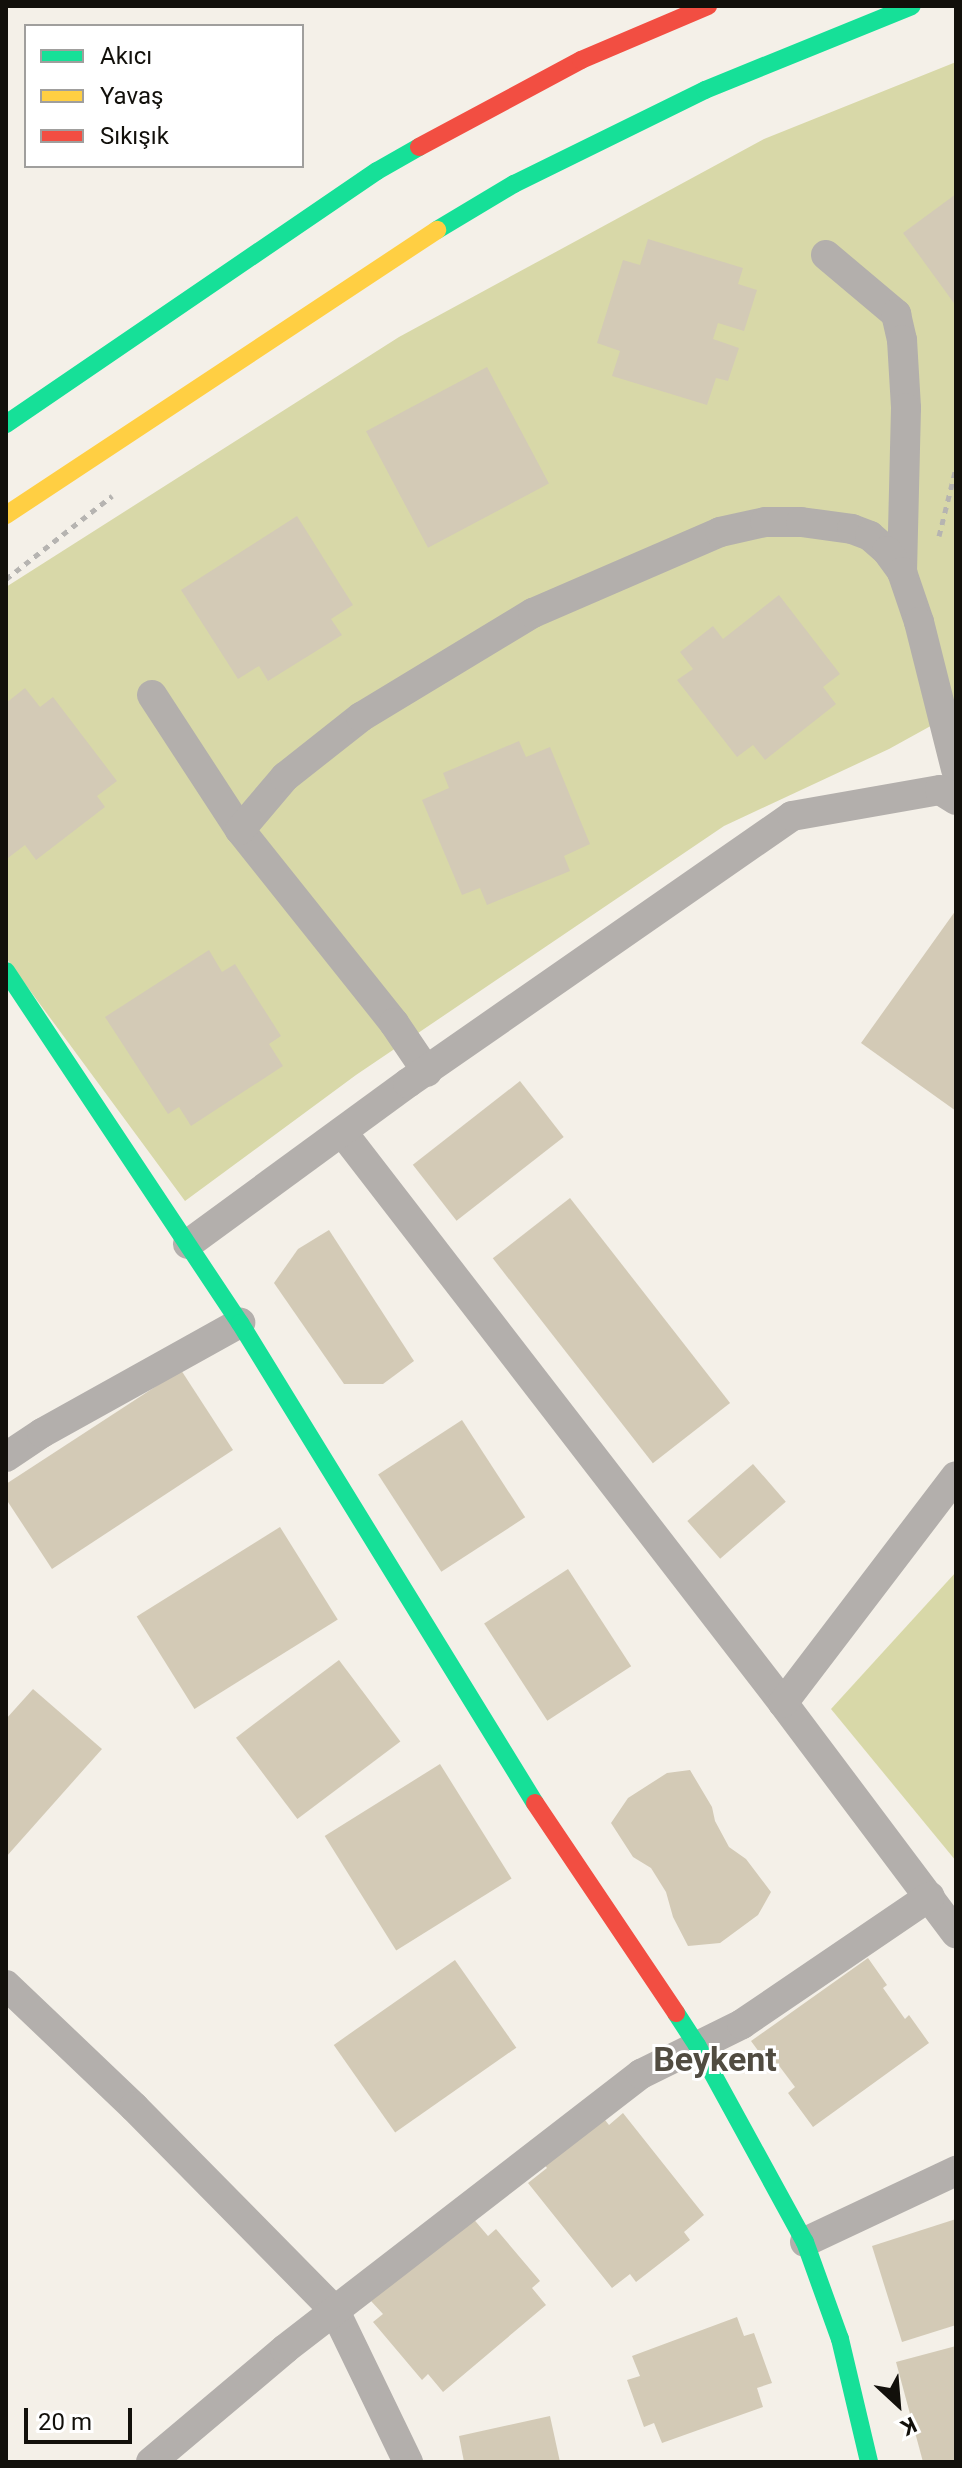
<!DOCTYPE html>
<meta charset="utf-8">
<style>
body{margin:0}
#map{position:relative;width:962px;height:2468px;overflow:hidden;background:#f4f0e8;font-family:Roboto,sans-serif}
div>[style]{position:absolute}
.green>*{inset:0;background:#d8d8a8}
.building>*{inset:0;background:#d3cab6;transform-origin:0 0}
.path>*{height:5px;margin-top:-2.5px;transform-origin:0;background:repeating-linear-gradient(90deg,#b6b4b1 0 6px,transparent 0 12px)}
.street>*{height:30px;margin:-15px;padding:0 15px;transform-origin:15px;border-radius:15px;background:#b3afac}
.fast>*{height:18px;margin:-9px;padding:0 9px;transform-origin:9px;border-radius:9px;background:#16e098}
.slow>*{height:18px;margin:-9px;padding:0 9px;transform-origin:9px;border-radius:9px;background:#ffcf43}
.jam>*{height:18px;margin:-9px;padding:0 9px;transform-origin:9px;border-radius:9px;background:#f24e42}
span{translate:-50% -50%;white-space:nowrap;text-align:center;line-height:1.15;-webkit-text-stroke:6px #fff;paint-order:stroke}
.district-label{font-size:34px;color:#514c41;font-weight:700}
.frame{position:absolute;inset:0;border:8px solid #12100b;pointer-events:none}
.legend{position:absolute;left:24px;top:24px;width:280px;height:144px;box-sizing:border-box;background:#fff;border:2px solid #a09f9d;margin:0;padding:10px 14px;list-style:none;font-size:24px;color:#12100b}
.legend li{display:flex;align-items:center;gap:16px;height:40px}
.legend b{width:40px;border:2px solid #a09f9d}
.north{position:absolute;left:858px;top:2364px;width:80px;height:80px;-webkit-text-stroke:6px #fff;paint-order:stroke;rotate:154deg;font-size:22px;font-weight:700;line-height:32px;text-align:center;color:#12100b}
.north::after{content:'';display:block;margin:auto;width:28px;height:36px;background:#12100b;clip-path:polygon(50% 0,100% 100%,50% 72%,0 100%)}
.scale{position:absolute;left:24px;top:2408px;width:108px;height:36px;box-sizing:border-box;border:4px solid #12100b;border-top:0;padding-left:10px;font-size:24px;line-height:28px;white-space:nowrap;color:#12100b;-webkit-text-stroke:6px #fff;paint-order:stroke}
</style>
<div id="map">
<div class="green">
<i style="clip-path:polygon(956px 62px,956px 712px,889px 749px,724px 826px,356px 1075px,185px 1201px,6px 958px,6px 587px,399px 337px,764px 139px)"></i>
<i style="clip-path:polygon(956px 1572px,956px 1861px,831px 1709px)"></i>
</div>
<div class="building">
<i style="clip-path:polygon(956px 194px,956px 306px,903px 233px)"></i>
<i style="clip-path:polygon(648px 239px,743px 268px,738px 284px,757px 290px,744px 331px,718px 323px,713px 339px,739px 348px,728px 381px,716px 378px,707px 405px,612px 376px,620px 351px,597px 343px,623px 260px,640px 265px)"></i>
<i style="left:487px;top:367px;width:132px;height:137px;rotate:62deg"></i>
<i style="clip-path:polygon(297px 516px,353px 605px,331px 619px,342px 635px,268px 681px,259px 666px,238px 679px,181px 590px)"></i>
<i style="clip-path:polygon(779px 595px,840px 674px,823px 687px,836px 704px,765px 760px,753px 745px,737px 757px,677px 680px,693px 669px,680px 652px,713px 626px,723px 639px)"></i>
<i style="clip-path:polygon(25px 688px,40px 707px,53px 697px,117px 781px,97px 796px,105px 807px,36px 860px,25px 845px,8px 858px,6px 856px,6px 703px)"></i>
<i style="clip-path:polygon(519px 741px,526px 757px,550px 747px,590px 844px,564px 856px,570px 871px,487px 905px,480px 888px,462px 895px,422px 800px,449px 788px,443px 773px)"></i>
<i style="clip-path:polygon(956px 910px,956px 1111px,861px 1043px)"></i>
<i style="clip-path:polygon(209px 950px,222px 972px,235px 964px,281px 1036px,269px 1044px,283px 1066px,191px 1126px,179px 1107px,168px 1114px,105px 1017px)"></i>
<i style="left:520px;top:1081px;width:71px;height:136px;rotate:52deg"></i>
<i style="left:570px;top:1198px;width:260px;height:98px;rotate:52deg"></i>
<i style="clip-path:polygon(329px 1230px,414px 1361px,383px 1384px,344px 1384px,274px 1283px,298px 1249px)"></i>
<i style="clip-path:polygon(181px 1370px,233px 1450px,52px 1569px,6px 1499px,6px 1484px)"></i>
<i style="left:462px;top:1420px;width:116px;height:100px;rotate:57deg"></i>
<i style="left:753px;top:1464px;width:50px;height:87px;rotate:49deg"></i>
<i style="left:280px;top:1527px;width:109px;height:169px;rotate:58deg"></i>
<i style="left:568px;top:1569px;width:116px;height:100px;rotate:57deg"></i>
<i style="left:339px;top:1660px;width:102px;height:129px;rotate:53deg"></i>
<i style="clip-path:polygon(33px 1689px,102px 1749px,6px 1857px,6px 1719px)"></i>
<i style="left:440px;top:1764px;width:135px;height:136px;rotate:58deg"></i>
<i style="clip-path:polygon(690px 1770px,712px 1807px,715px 1821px,729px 1847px,746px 1859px,771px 1892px,758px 1915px,720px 1943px,688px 1946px,673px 1917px,666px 1892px,651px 1868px,633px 1857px,611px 1823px,628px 1798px,667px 1773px)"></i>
<i style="clip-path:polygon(868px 1958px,887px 1985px,883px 1988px,905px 2019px,909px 2015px,929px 2043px,813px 2127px,788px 2093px,795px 2087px,777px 2063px,770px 2067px,751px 2041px)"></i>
<i style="left:455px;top:1960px;width:107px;height:148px;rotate:55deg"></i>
<i style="clip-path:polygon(623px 2113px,704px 2215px,684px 2232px,690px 2240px,636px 2282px,630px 2274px,612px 2288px,528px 2183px,547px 2168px,542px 2161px,601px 2115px,609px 2125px)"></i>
<i style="clip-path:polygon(471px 2216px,488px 2236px,496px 2229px,540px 2281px,532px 2288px,546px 2305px,443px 2392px,428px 2374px,422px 2380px,373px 2322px,383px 2314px,371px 2301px)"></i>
<i style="clip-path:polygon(956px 2219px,956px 2325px,902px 2342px,872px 2246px)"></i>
<i style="clip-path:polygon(737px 2317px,744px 2336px,754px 2333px,772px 2383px,757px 2388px,763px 2407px,662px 2443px,654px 2423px,644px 2427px,627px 2380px,640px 2376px,632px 2356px)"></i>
<i style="clip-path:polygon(956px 2346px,956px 2462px,923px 2462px,896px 2362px)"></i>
<i style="clip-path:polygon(550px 2416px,560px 2462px,464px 2462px,459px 2436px)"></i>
</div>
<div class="path">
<i style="left:939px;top:536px;width:70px;rotate:-76deg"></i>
<i style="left:6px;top:579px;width:135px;rotate:-38.1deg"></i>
</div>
<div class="street">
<i style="left:826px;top:255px;width:92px;rotate:40.1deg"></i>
<i style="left:896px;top:314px;width:27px;rotate:77deg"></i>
<i style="left:902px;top:340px;width:68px;rotate:86.6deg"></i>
<i style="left:906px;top:408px;width:164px;rotate:91.4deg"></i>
<i style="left:152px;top:695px;width:161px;rotate:56.9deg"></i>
<i style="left:240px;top:830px;width:247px;rotate:51.4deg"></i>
<i style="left:394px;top:1023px;width:59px;rotate:56deg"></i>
<i style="left:240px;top:830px;width:70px;rotate:-49.7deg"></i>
<i style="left:285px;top:777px;width:97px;rotate:-38.3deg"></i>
<i style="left:361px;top:717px;width:201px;rotate:-31.2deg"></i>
<i style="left:533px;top:613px;width:204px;rotate:-23.4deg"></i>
<i style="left:720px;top:532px;width:46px;rotate:-12.5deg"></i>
<i style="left:765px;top:522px;width:36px"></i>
<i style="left:801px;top:522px;width:51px;rotate:7.8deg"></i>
<i style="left:852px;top:529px;width:19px;rotate:21deg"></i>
<i style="left:870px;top:536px;width:23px;rotate:41deg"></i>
<i style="left:887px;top:551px;width:26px;rotate:54deg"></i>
<i style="left:902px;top:572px;width:53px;rotate:71.2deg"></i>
<i style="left:919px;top:622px;width:152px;rotate:75.9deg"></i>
<i style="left:343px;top:1133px;width:720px;rotate:52.33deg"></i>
<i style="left:783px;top:1703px;width:288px;rotate:53.1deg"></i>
<i style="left:188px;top:1244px;width:273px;rotate:-36.2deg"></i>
<i style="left:408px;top:1083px;width:468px;rotate:-34.8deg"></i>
<i style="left:792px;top:816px;width:150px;rotate:-10deg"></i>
<i style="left:940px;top:790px;width:19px;rotate:32deg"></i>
<i style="left:6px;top:1457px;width:43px;rotate:-33.7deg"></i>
<i style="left:42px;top:1433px;width:227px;rotate:-29.1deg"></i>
<i style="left:783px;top:1703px;width:285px;rotate:-52.7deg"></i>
<i style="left:6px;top:1985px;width:177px;rotate:43.6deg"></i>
<i style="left:134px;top:2107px;width:286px;rotate:45.4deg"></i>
<i style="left:335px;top:2311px;width:168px;rotate:64.2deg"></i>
<i style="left:805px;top:2242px;width:167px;rotate:-25.2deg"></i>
<i style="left:151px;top:2462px;width:175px;rotate:-40.1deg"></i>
<i style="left:285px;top:2349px;width:450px;rotate:-37.7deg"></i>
<i style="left:641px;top:2074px;width:113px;rotate:-26.3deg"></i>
<i style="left:742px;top:2024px;width:227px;rotate:-34.2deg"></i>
</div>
<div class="fast">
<i style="left:437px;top:230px;width:90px;rotate:-30.9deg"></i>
<i style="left:514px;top:184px;width:213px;rotate:-26.2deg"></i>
<i style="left:705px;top:90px;width:223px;rotate:-22.1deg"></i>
<i style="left:6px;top:424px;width:449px;rotate:-34.3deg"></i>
<i style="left:377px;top:171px;width:48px;rotate:-29.7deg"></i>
<i style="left:6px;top:971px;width:423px;rotate:56.4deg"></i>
<i style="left:240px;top:1323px;width:563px;rotate:58.43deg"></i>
<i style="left:676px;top:2013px;width:38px;rotate:57deg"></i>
<i style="left:697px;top:2045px;width:225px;rotate:61.3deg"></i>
<i style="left:805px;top:2242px;width:103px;rotate:70.2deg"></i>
<i style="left:840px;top:2339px;width:126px;rotate:76.7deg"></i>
</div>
<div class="slow">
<i style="left:6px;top:515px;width:517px;rotate:-33.47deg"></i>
</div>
<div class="jam">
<i style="left:419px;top:147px;width:184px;rotate:-28.2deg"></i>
<i style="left:581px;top:60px;width:138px;rotate:-23deg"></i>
<i style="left:535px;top:1803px;width:253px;rotate:56.1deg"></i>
</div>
<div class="district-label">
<span style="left:715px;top:2060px">Beykent</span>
</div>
<div class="frame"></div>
<ul class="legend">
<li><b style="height:10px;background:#16e098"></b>Akıcı</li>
<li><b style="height:10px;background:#ffcf43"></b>Yavaş</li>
<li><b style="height:10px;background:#f24e42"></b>Sıkışık</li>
</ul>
<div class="north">K</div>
<div class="scale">20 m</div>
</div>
